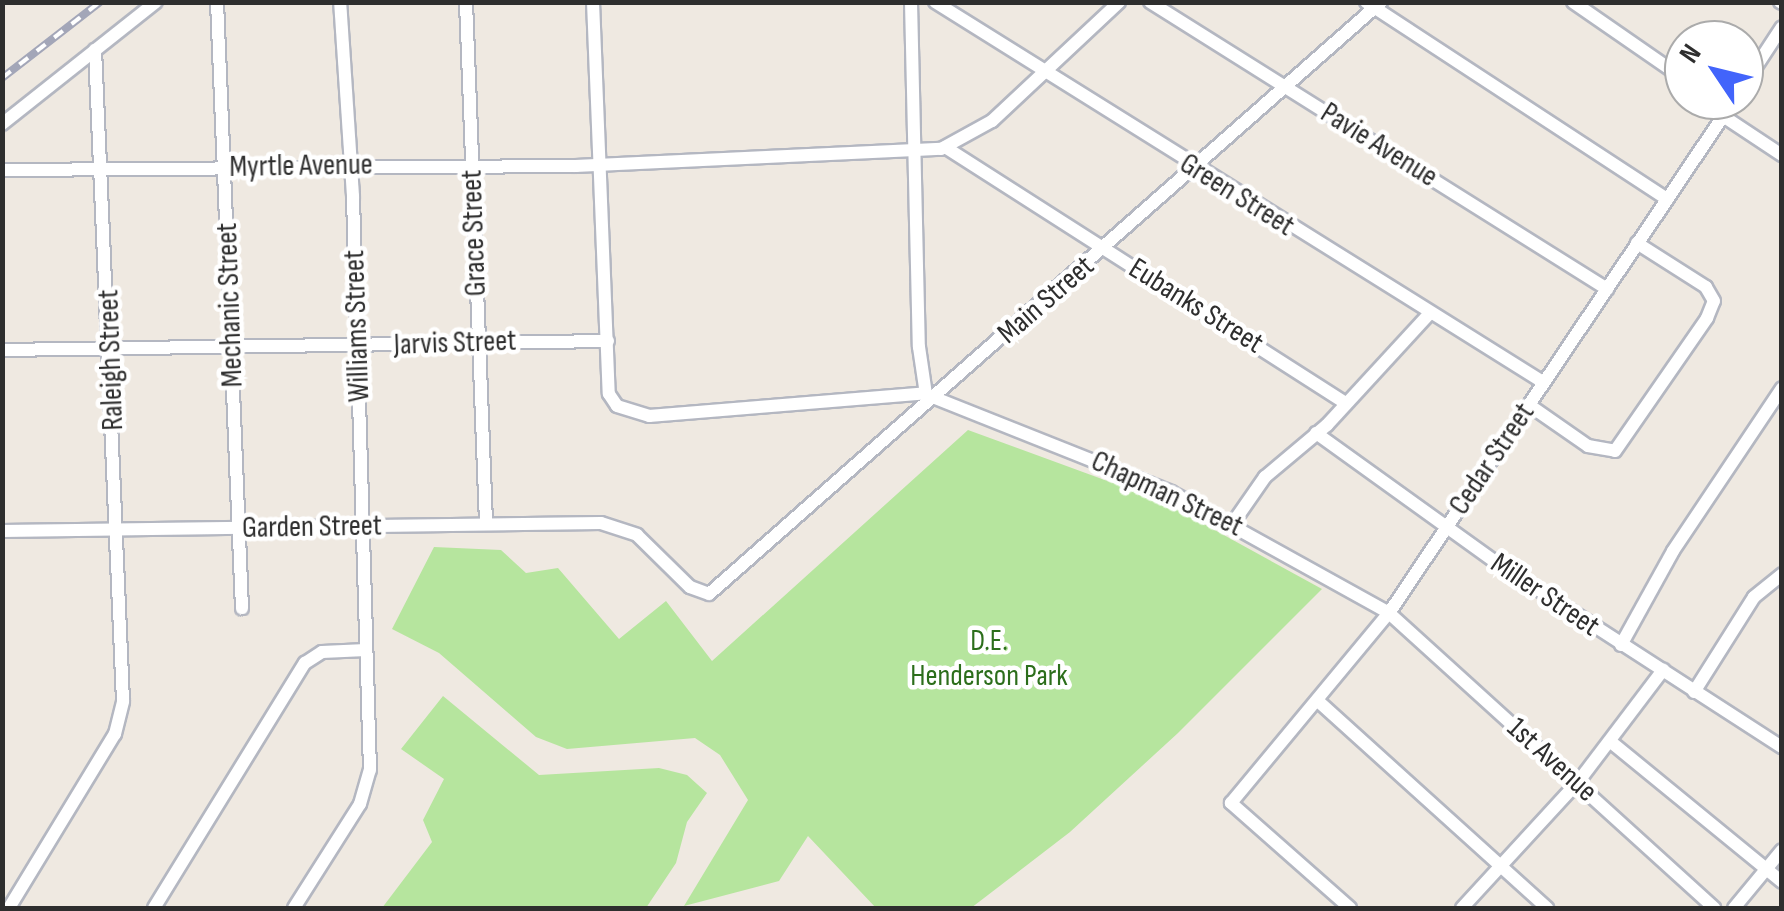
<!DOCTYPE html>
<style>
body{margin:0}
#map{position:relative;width:1784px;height:911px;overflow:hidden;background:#efe9e1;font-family:"Sofia Sans Condensed",sans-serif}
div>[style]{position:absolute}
.green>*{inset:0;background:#b6e59e}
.roads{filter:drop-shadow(2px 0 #b4b7c1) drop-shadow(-2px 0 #b4b7c1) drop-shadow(0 2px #b4b7c1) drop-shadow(0 -2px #b4b7c1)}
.street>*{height:12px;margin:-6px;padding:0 6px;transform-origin:6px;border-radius:6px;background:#fff}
.rail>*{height:8px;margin-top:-4px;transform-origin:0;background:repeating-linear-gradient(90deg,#fff 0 11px,#a3a6b8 0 22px);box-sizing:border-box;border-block:2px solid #a3a6b8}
span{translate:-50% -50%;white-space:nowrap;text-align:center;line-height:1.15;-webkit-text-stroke:9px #fff;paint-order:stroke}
.street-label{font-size:30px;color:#2e2e2e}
.park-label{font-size:30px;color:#2c6e1b}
.frame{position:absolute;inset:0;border:5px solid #2e2e2e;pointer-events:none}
.north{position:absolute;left:1664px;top:20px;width:100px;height:100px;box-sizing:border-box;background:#fff;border:2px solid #ababab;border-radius:50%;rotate:305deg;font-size:28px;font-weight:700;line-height:40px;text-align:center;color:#2e2e2e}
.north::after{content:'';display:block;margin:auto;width:35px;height:45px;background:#4264fb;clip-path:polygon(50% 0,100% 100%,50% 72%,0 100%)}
</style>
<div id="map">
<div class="green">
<i style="clip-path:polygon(968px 430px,1162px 501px,1322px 589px,1178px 733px,1070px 832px,971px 908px,876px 908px,808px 836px,779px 881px,684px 906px,748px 800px,720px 755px,695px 738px,567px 749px,536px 737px,439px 653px,392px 629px,434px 547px,501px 550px,526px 573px,558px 568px,619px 639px,666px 601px,712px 661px)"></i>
<i style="clip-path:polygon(443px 696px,539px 775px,659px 768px,687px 775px,707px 793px,687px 822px,676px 863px,646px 908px,382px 908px,432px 842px,423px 820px,444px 779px,401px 749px)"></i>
</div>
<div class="roads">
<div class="street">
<i style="left:217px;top:2px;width:607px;rotate:87.64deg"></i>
<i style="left:466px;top:2px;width:521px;rotate:87.8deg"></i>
<i style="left:593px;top:2px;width:392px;rotate:87.7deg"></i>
<i style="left:609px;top:394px;width:14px;rotate:56deg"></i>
<i style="left:617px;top:406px;width:34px;rotate:17deg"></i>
<i style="left:649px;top:416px;width:278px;rotate:-4.7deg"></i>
<i style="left:911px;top:2px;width:345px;rotate:88.7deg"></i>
<i style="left:919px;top:347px;width:55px;rotate:81.6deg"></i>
<i style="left:935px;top:2px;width:717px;rotate:32.01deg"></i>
<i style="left:1150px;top:2px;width:540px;rotate:32.13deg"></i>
<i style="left:1366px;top:2px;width:360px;rotate:33.2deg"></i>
<i style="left:1573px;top:2px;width:135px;rotate:34.7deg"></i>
<i style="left:1780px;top:2px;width:2px;rotate:27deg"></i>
<i style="left:1744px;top:85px;width:69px;rotate:-56.8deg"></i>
<i style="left:1714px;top:100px;width:17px;rotate:33deg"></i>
<i style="left:1723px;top:116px;width:71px;rotate:33.5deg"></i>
<i style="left:2px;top:124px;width:196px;rotate:-38.4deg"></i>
<i style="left:945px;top:147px;width:475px;rotate:32.6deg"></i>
<i style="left:2px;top:170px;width:574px;rotate:-0.4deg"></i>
<i style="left:576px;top:166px;width:365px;rotate:-2.7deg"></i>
<i style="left:941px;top:149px;width:58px;rotate:-28.8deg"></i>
<i style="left:992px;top:121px;width:174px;rotate:-43.1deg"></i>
<i style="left:2px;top:350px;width:606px;rotate:-0.85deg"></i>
<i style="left:935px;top:398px;width:254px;rotate:21.7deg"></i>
<i style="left:1171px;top:492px;width:249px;rotate:29deg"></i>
<i style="left:1389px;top:613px;width:439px;rotate:42.2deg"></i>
<i style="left:1529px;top:405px;width:72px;rotate:34.8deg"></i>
<i style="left:1588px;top:446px;width:27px;rotate:10deg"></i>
<i style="left:1615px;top:451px;width:162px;rotate:-55.3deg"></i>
<i style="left:1707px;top:318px;width:18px;rotate:-68deg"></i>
<i style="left:1714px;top:301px;width:16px;rotate:-120deg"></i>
<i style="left:1706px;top:287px;width:82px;rotate:-147.5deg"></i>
<i style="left:1316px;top:433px;width:219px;rotate:35.7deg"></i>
<i style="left:1494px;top:561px;width:343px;rotate:32.9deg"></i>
<i style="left:1233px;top:523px;width:56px;rotate:-55.2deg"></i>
<i style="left:1265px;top:477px;width:81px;rotate:-40deg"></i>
<i style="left:1327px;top:425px;width:152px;rotate:-47.4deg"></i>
<i style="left:2px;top:531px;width:599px;rotate:-0.77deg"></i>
<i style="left:601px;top:523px;width:38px;rotate:18deg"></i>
<i style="left:637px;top:535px;width:74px;rotate:44.5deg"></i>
<i style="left:690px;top:587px;width:20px;rotate:20deg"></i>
<i style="left:709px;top:594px;width:896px;rotate:-41.38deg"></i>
<i style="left:1621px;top:645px;width:107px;rotate:-61deg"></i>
<i style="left:1673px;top:551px;width:196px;rotate:-56.2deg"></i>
<i style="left:1694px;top:692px;width:112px;rotate:-57.7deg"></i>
<i style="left:1754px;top:597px;width:36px;rotate:-39deg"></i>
<i style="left:1318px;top:701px;width:309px;rotate:42.1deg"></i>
<i style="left:1611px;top:742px;width:221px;rotate:39.3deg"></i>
<i style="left:9px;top:908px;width:204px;rotate:-58.7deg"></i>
<i style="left:115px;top:734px;width:34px;rotate:-76deg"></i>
<i style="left:123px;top:701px;width:652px;rotate:-92.46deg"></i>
<i style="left:154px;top:908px;width:288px;rotate:-58.4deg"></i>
<i style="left:305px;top:663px;width:20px;rotate:-33deg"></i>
<i style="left:322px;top:652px;width:44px;rotate:-2.6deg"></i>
<i style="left:294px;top:908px;width:123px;rotate:-57.6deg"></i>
<i style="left:360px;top:804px;width:35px;rotate:-74deg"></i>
<i style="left:370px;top:770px;width:574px;rotate:-91.7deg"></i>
<i style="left:353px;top:196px;width:194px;rotate:-93.8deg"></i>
<i style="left:1350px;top:908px;width:159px;rotate:-138.6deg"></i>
<i style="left:1231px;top:803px;width:247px;rotate:-50.3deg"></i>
<i style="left:1389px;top:613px;width:618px;rotate:-56.08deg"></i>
<i style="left:1462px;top:908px;width:171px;rotate:-47.4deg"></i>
<i style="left:1578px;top:782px;width:141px;rotate:-52.8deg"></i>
<i style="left:1734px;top:908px;width:75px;rotate:-50.4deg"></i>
</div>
</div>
<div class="rail">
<i style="left:2px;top:78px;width:124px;rotate:-37.8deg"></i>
</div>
<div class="street-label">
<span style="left:1379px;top:145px;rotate:32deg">Pavie Avenue</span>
<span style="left:301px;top:166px;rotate:-1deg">Myrtle Avenue</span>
<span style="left:1237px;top:195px;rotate:32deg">Green Street</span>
<span style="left:474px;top:233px;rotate:-92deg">Grace Street</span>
<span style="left:1046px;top:300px;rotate:-41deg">Main Street</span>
<span style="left:230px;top:305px;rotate:-92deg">Mechanic Street</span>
<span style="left:1196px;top:306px;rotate:32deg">Eubanks Street</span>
<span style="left:357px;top:326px;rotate:-92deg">Williams Street</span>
<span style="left:455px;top:343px;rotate:-2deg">Jarvis Street</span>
<span style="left:111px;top:360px;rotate:-92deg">Raleigh Street</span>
<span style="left:1492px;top:459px;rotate:-56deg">Cedar Street</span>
<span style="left:1167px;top:494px;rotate:25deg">Chapman Street</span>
<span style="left:312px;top:527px;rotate:-1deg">Garden Street</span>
<span style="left:1545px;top:595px;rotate:34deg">Miller Street</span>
<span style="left:1552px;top:760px;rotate:42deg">1st Avenue</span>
</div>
<div class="park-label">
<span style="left:989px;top:658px">D.E.<br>Henderson Park</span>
</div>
<div class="frame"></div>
<div class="north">N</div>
</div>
